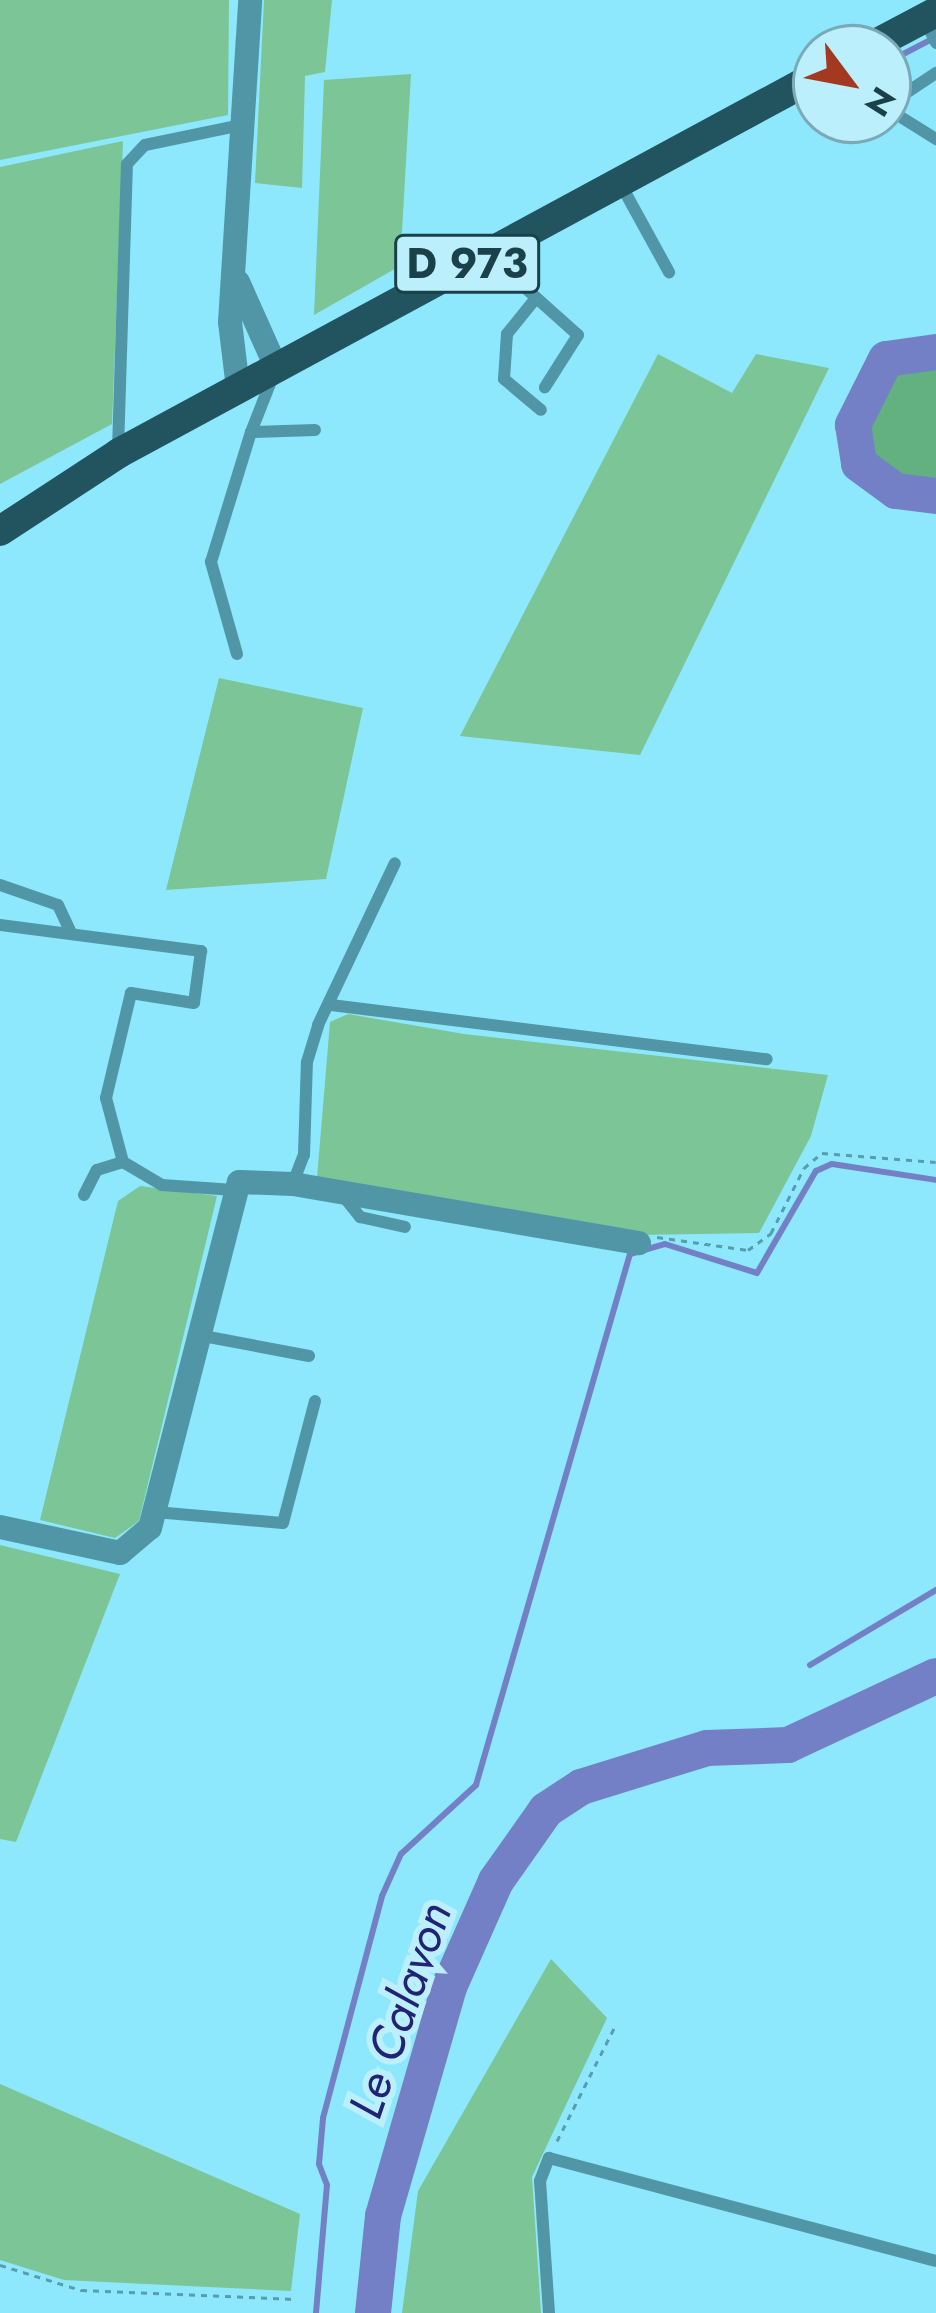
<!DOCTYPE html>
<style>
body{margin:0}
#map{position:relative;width:936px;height:2313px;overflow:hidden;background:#8de8fd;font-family:Jost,sans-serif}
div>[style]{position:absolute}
.green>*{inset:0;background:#7cc596}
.forest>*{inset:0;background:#63b180}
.stream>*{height:6px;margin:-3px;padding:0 3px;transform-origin:3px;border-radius:3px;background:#7380c6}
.river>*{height:36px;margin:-18px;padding:0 18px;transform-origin:18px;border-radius:18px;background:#7380c6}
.path>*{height:3px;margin-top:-1.5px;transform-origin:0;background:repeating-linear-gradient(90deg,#599dac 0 6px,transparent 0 12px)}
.service>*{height:12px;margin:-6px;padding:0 6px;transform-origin:6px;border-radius:6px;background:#5096a7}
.minor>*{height:24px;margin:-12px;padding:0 12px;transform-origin:12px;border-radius:12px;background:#5096a7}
.primary>*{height:30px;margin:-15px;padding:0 15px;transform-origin:15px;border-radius:15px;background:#21545f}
span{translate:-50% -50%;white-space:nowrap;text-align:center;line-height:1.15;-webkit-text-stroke:12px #bceffc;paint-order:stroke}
.shield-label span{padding:3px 9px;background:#bceffc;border:3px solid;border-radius:9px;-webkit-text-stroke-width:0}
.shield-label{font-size:42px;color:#1a4049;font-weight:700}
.water-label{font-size:48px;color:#222375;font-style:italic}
.north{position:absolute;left:792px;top:24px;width:120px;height:120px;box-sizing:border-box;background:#bceffc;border:3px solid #7ba9b4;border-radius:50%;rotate:122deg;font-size:33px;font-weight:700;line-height:48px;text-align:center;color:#1a4049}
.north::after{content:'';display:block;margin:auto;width:42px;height:54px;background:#a23920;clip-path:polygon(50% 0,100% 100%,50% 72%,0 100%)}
</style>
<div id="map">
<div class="green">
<i style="clip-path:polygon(0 0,229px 0,228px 115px,0 160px)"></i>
<i style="clip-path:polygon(264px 0,332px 0,325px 72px,305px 76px,302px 188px,255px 183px)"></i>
<i style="clip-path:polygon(411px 74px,400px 266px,314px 315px,324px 80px)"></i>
<i style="clip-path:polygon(123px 141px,112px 424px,0 484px,0 167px)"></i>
<i style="clip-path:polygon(658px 354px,732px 393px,756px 354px,829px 368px,640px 755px,460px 736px)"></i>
<i style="clip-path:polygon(219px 678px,363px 708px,326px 879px,166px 890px)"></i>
<i style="clip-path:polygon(348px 1014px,464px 1034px,828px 1075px,811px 1136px,759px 1233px,639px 1235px,317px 1178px,330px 1022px)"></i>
<i style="clip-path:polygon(140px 1186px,217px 1196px,139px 1521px,115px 1538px,40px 1520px,118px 1201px)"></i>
<i style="clip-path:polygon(0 1545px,120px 1574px,16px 1842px,0 1839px)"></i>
<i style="clip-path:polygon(551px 1959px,607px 2018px,532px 2177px,541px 2313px,402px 2313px,418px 2191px)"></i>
<i style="clip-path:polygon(0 2084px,300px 2214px,291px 2291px,64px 2280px,0 2260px)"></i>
</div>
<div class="forest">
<i style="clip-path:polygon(936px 364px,936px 485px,899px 482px,870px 460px,865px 426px,894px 369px)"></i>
</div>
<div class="stream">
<i style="left:888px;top:62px;width:50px;rotate:-27.6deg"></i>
<i style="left:810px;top:1665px;width:147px;rotate:-30.8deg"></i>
<i style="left:316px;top:2313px;width:128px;rotate:-85.1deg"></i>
<i style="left:327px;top:2185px;width:22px;rotate:-111deg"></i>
<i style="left:319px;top:2164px;width:46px;rotate:-85deg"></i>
<i style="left:323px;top:2118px;width:230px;rotate:-75.1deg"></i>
<i style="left:382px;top:1896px;width:46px;rotate:-65.7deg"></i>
<i style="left:401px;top:1854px;width:102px;rotate:-42.6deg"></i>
<i style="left:476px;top:1785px;width:553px;rotate:-73.83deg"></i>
<i style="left:630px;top:1254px;width:36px;rotate:-16deg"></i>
<i style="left:665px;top:1244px;width:96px;rotate:17.5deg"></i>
<i style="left:757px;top:1273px;width:118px;rotate:-60deg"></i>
<i style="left:816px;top:1171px;width:17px;rotate:-24deg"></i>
<i style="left:832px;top:1164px;width:105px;rotate:8.7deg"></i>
</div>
<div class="river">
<i style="left:936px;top:352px;width:50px;rotate:172deg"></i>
<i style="left:886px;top:359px;width:74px;rotate:116.6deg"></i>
<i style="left:853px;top:425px;width:39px;rotate:81deg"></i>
<i style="left:859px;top:464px;width:46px;rotate:36.1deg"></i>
<i style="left:896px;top:491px;width:40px;rotate:7.1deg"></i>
<i style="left:373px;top:2313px;width:98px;rotate:-84.1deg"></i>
<i style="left:383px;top:2216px;width:238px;rotate:-73.9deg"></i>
<i style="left:449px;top:1987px;width:116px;rotate:-66.1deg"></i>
<i style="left:496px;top:1881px;width:87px;rotate:-54.8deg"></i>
<i style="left:546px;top:1810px;width:42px;rotate:-33.3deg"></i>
<i style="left:581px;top:1787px;width:132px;rotate:-17.2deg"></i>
<i style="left:707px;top:1748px;width:81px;rotate:-2.1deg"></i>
<i style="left:788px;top:1745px;width:163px;rotate:-25deg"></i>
</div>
<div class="path">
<i style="left:657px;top:1237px;width:92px;rotate:8.1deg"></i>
<i style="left:748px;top:1250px;width:29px;rotate:-36deg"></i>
<i style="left:771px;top:1233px;width:73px;rotate:-63.1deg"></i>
<i style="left:804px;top:1168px;width:23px;rotate:-40deg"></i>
<i style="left:822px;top:1153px;width:114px;rotate:4.5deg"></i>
<i style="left:557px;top:2141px;width:131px;rotate:-63.2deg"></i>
<i style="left:0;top:2265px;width:85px;rotate:17.2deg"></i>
<i style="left:81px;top:2290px;width:214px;rotate:2.4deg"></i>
</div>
<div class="service">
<i style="left:924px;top:19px;width:27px;rotate:63deg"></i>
<i style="left:888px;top:105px;width:58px;rotate:-33.7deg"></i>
<i style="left:888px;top:109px;width:57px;rotate:32deg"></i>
<i style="left:620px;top:183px;width:102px;rotate:61.2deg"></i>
<i style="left:500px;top:248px;width:43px;rotate:59.3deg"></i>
<i style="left:522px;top:285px;width:75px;rotate:41.8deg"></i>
<i style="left:578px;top:335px;width:62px;rotate:122.4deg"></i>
<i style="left:536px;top:298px;width:46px;rotate:128.9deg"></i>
<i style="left:507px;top:334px;width:45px;rotate:93.8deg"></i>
<i style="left:504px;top:379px;width:48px;rotate:40deg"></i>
<i style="left:273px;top:376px;width:60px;rotate:111.4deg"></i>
<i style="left:251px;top:432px;width:64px;rotate:-1.8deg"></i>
<i style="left:118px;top:449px;width:285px;rotate:-88.2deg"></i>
<i style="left:127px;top:164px;width:26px;rotate:-47deg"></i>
<i style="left:145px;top:145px;width:99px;rotate:-11.7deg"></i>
<i style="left:237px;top:654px;width:96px;rotate:-105.8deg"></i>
<i style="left:211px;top:562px;width:136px;rotate:-72.9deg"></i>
<i style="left:0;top:885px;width:61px;rotate:19deg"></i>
<i style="left:58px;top:905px;width:29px;rotate:65deg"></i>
<i style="left:0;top:925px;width:203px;rotate:7.4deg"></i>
<i style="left:201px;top:951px;width:52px;rotate:97.7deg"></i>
<i style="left:194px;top:1003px;width:64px;rotate:-171deg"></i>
<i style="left:131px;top:993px;width:108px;rotate:103.4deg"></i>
<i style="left:106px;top:1098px;width:66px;rotate:75.1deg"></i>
<i style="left:123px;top:1162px;width:45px;rotate:30.5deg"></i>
<i style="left:162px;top:1185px;width:72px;rotate:4deg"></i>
<i style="left:331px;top:1005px;width:439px;rotate:7.1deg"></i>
<i style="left:293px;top:1183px;width:30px;rotate:-69deg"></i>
<i style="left:304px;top:1155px;width:93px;rotate:-88.2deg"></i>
<i style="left:307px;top:1062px;width:39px;rotate:-73deg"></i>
<i style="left:318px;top:1025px;width:179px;rotate:-64.6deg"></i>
<i style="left:84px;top:1195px;width:28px;rotate:-63deg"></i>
<i style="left:97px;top:1170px;width:27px;rotate:-17deg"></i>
<i style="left:344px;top:1197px;width:26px;rotate:51deg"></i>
<i style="left:360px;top:1217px;width:46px;rotate:12.5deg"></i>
<i style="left:198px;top:1335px;width:113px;rotate:10.7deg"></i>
<i style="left:155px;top:1512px;width:128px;rotate:4.9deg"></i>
<i style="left:283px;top:1523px;width:126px;rotate:-75.3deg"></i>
<i style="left:549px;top:2313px;width:132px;rotate:-93.9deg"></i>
<i style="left:540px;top:2181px;width:25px;rotate:-69deg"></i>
<i style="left:549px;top:2158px;width:400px;rotate:14.9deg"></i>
</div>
<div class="minor">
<i style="left:238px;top:282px;width:93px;rotate:65.9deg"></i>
<i style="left:238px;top:388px;width:66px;rotate:-96.9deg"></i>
<i style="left:230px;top:322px;width:323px;rotate:-86.4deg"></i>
<i style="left:0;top:1527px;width:123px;rotate:12.2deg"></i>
<i style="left:120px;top:1553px;width:39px;rotate:-40deg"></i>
<i style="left:150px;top:1528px;width:357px;rotate:-75.6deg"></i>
<i style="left:239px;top:1182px;width:54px;rotate:2.1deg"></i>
<i style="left:293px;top:1184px;width:351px;rotate:9.7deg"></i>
</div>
<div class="primary">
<i style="left:868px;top:48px;width:77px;rotate:-27.9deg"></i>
<i style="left:0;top:531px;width:142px;rotate:-33.2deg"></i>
<i style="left:119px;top:453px;width:792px;rotate:-28.41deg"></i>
</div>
<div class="shield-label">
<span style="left:467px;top:264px">D 973</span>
</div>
<div class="water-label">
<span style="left:400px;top:2010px;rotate:-71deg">Le Calavon</span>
</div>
<div class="north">N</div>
</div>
